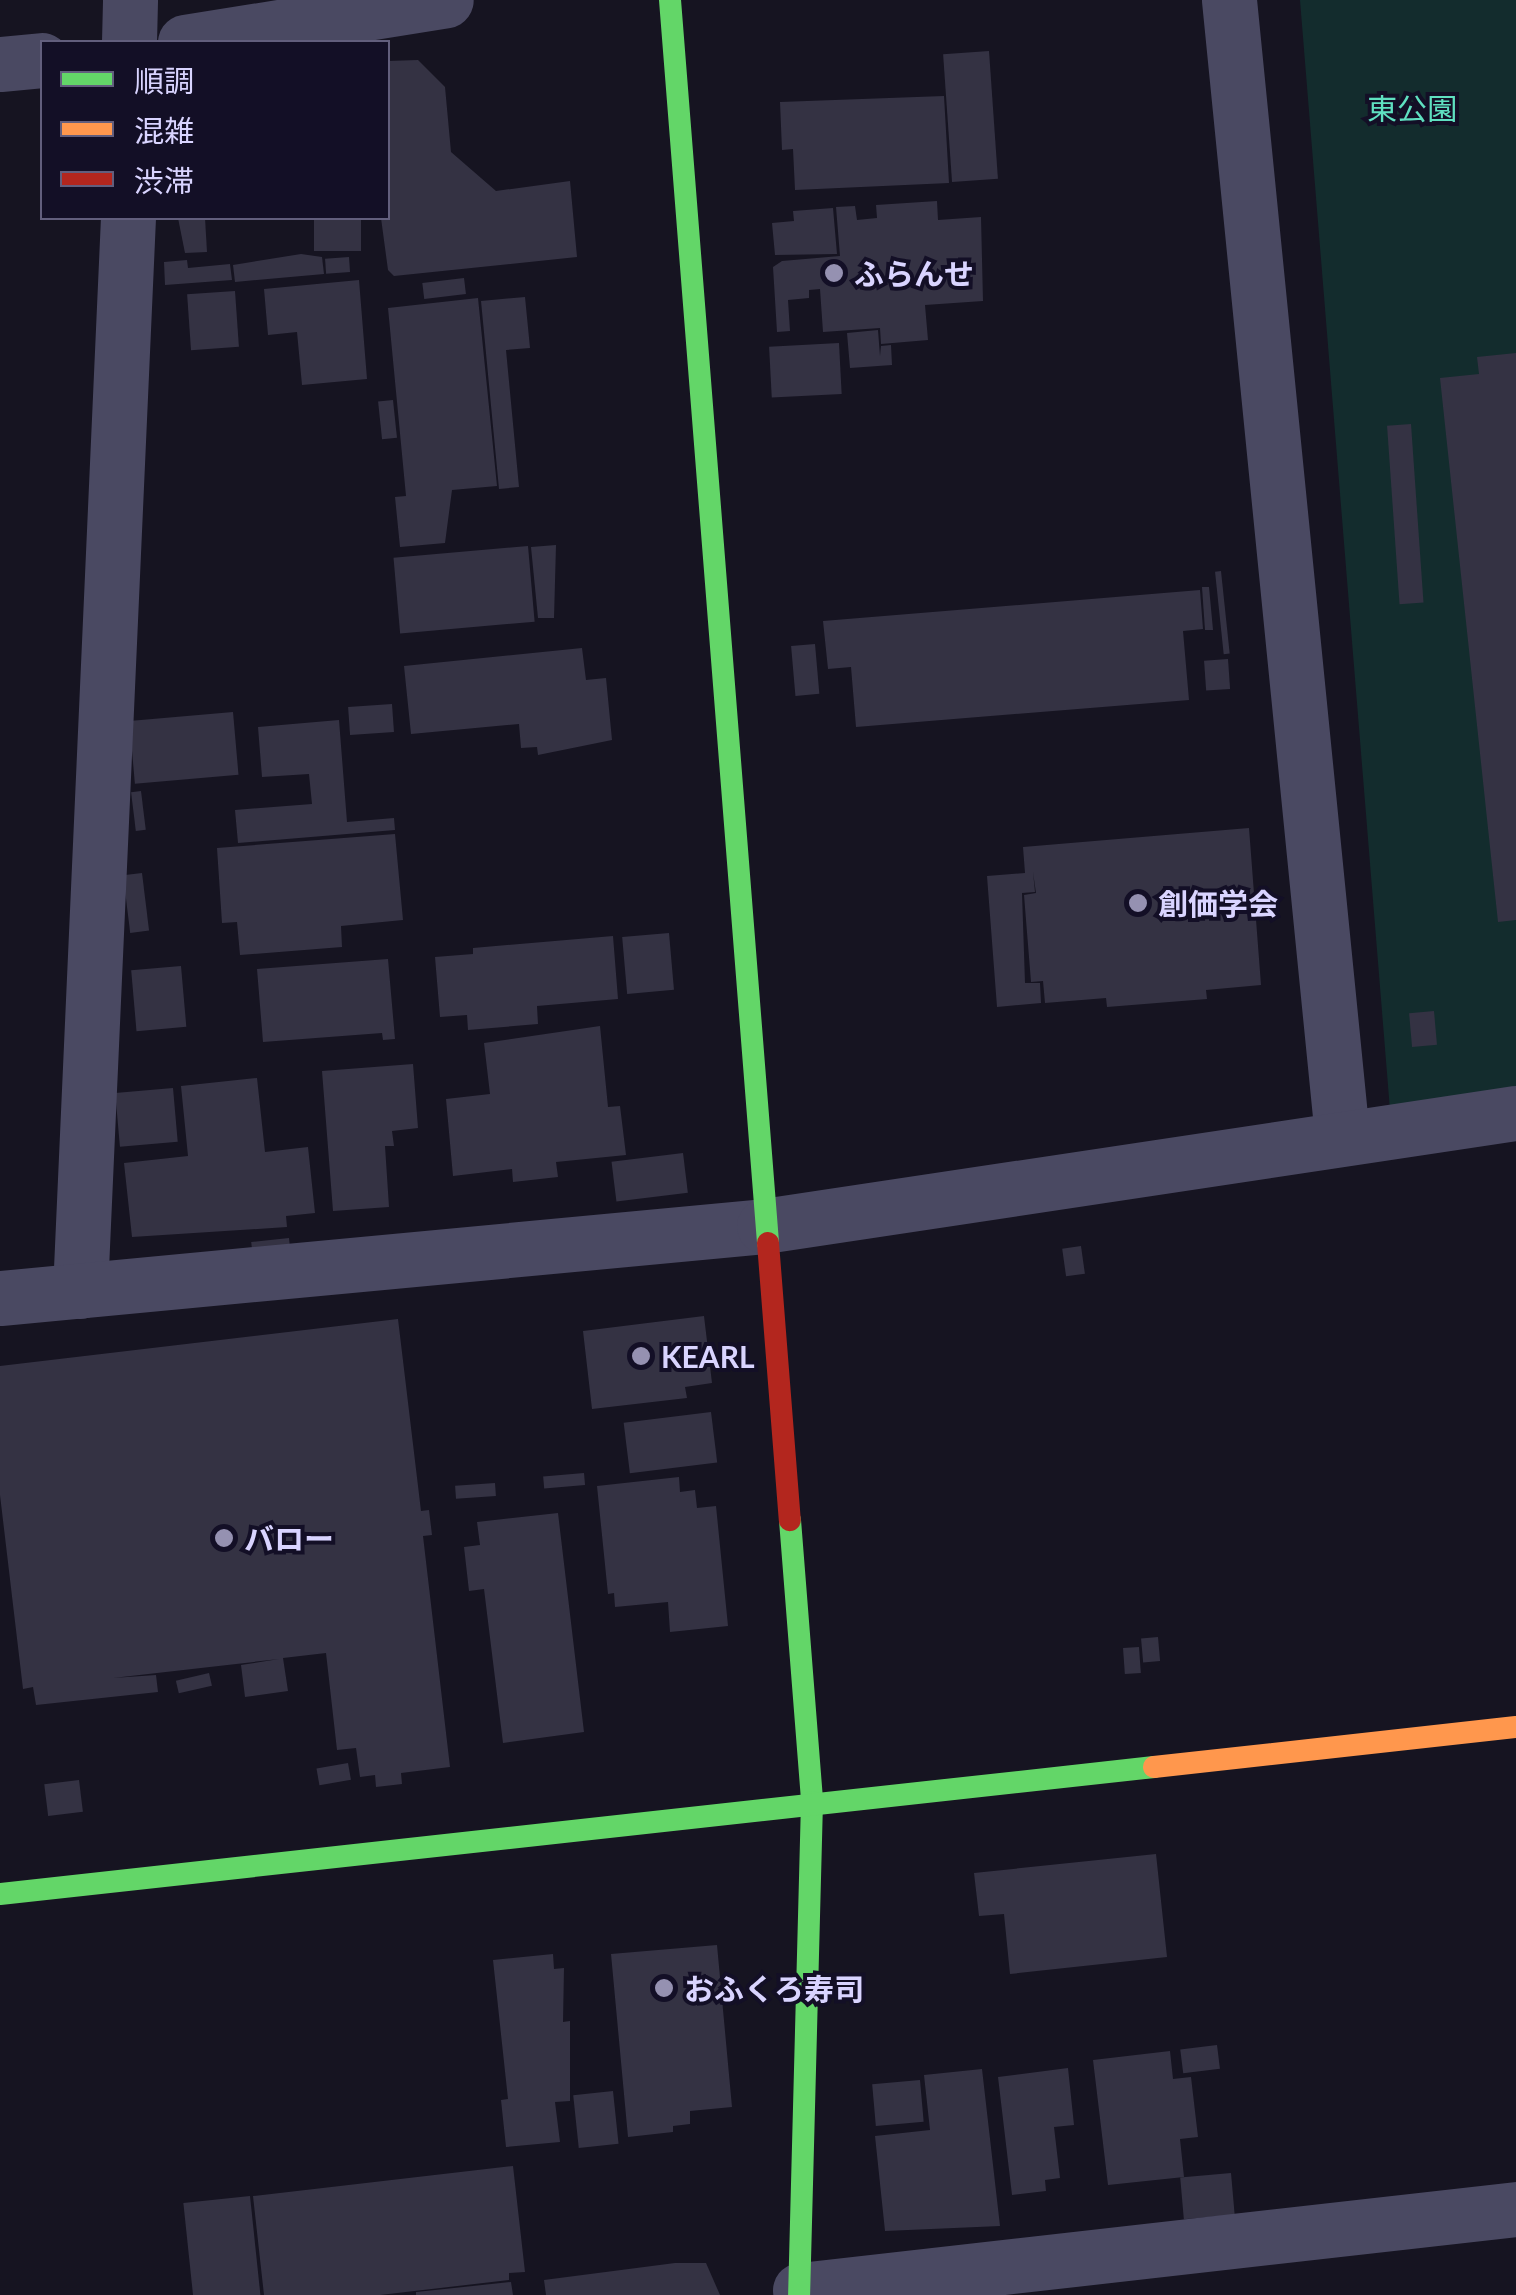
<!DOCTYPE html>
<meta charset="utf-8">
<style>
body{margin:0}
#map{position:relative;width:1516px;height:2295px;overflow:hidden;background:#161421;font-family:Lato,"Noto Sans JP",sans-serif}
div>[style]{position:absolute}
.green>*{inset:0;background:#132c2d}
.building>*{inset:0;background:#343243;transform-origin:0 0}
.street>*{height:55px;margin:-27.5px;padding:0 27.5px;transform-origin:27.5px;border-radius:27.5px;background:#4a4962}
.fast>*{height:22px;margin:-11px;padding:0 11px;transform-origin:11px;border-radius:11px;background:#63d668}
.slow>*{height:22px;margin:-11px;padding:0 11px;transform-origin:11px;border-radius:11px;background:#ff974d}
.jam>*{height:22px;margin:-11px;padding:0 11px;transform-origin:11px;border-radius:11px;background:#b3261e}
.dots>*{width:28px;height:28px;translate:-50% -50%;box-sizing:border-box;border:5px solid #130f26;border-radius:50%}
span{translate:-50% -50%;white-space:nowrap;text-align:center;line-height:1.15;-webkit-text-stroke:8px #130f26;paint-order:stroke}
.park-label{font-size:30px;color:#5fe0c0}
.poi-label{font-size:30px;color:#d9d4ff;font-weight:700}
.left{translate:0 -50%;text-align:left}
.legend{position:absolute;left:40px;top:40px;width:350px;height:180px;box-sizing:border-box;background:#130f26;border:2px solid #625e7d;margin:0;padding:12px 18px;list-style:none;font-size:30px;color:#d9d4ff}
.legend li{display:flex;align-items:center;gap:20px;height:50px}
.legend b{width:50px;border:2px solid #625e7d}
</style>
<div id="map">
<div class="green">
<i style="clip-path:polygon(1300px 0,1516px 0,1516px 1097px,1390px 1110px)"></i>
</div>
<div class="building">
<i style="left:989px;top:51px;width:128px;height:46px;rotate:86deg"></i>
<i style="clip-path:polygon(418px 60px,445px 87px,451px 152px,496px 191px,570px 181px,577px 257px,394px 276px,388px 270px,381px 218px,388px 218px,388px 61px)"></i>
<i style="clip-path:polygon(944px 96px,949px 183px,795px 190px,793px 149px,782px 150px,780px 102px)"></i>
<i style="clip-path:polygon(937px 201px,938px 220px,981px 217px,983px 301px,925px 305px,928px 340px,881px 344px,880px 328px,823px 332px,820px 289px,809px 290px,809px 298px,788px 300px,790px 331px,777px 332px,773px 267px,782px 261px,840px 256px,836px 207px,855px 206px,857px 220px,877px 218px,876px 205px)"></i>
<i style="clip-path:polygon(833px 208px,837px 254px,775px 255px,772px 223px,794px 221px,793px 211px)"></i>
<i style="clip-path:polygon(178px 218px,205px 218px,207px 252px,185px 253px)"></i>
<i style="left:314px;top:218px;width:47px;height:33px"></i>
<i style="clip-path:polygon(301px 254px,322px 257px,324px 274px,235px 282px,233px 265px)"></i>
<i style="left:349px;top:257px;width:15px;height:24px;rotate:86deg"></i>
<i style="clip-path:polygon(187px 260px,188px 268px,230px 264px,232px 280px,165px 285px,164px 262px)"></i>
<i style="left:464px;top:278px;width:16px;height:42px;rotate:83deg"></i>
<i style="clip-path:polygon(359px 280px,367px 379px,302px 385px,297px 332px,268px 335px,264px 289px)"></i>
<i style="left:235px;top:291px;width:56px;height:48px;rotate:86deg"></i>
<i style="clip-path:polygon(525px 297px,530px 348px,506px 350px,519px 487px,499px 489px,481px 301px)"></i>
<i style="clip-path:polygon(478px 298px,497px 486px,452px 490px,445px 543px,400px 547px,395px 497px,406px 496px,388px 308px)"></i>
<i style="clip-path:polygon(878px 330px,880px 356px,881px 346px,891px 345px,892px 365px,850px 368px,847px 333px)"></i>
<i style="left:839px;top:343px;width:51px;height:70px;rotate:87deg"></i>
<i style="clip-path:polygon(1516px 353px,1516px 920px,1498px 922px,1440px 378px,1479px 374px,1477px 357px)"></i>
<i style="left:393px;top:400px;width:38px;height:15px;rotate:84deg"></i>
<i style="left:1411px;top:424px;width:179px;height:24px;rotate:86deg"></i>
<i style="clip-path:polygon(556px 545px,554px 618px,538px 618px,531px 547px)"></i>
<i style="left:528px;top:546px;width:76px;height:135px;rotate:85deg"></i>
<i style="left:1221px;top:571px;width:83px;height:6px;rotate:84deg"></i>
<i style="clip-path:polygon(1202px 587px,1209px 587px,1213px 630px,1205px 630px)"></i>
<i style="clip-path:polygon(1200px 590px,1203px 629px,1183px 631px,1189px 700px,856px 727px,851px 667px,828px 669px,823px 621px)"></i>
<i style="left:815px;top:644px;width:50px;height:24px;rotate:85deg"></i>
<i style="clip-path:polygon(582px 648px,586px 680px,606px 678px,612px 740px,538px 755px,537px 747px,521px 748px,519px 724px,411px 734px,404px 666px)"></i>
<i style="left:1228px;top:659px;width:30px;height:24px;rotate:86deg"></i>
<i style="left:392px;top:704px;width:28px;height:44px;rotate:86deg"></i>
<i style="left:233px;top:712px;width:63px;height:104px;rotate:85deg"></i>
<i style="clip-path:polygon(339px 720px,347px 822px,394px 818px,395px 830px,238px 843px,235px 810px,312px 804px,309px 774px,262px 777px,258px 727px)"></i>
<i style="left:141px;top:791px;width:39px;height:10px;rotate:83deg"></i>
<i style="clip-path:polygon(1249px 828px,1261px 985px,1206px 990px,1207px 999px,1107px 1007px,1106px 998px,1045px 1003px,1043px 981px,1031px 982px,1024px 895px,1036px 893px,1033px 872px,1035px 892px,1022px 893px,1025px 983px,1040px 983px,1041px 1003px,997px 1007px,987px 876px,1025px 873px,1023px 847px)"></i>
<i style="clip-path:polygon(395px 834px,403px 920px,341px 926px,342px 947px,240px 955px,237px 922px,222px 923px,217px 848px)"></i>
<i style="left:142px;top:873px;width:58px;height:19px;rotate:83deg"></i>
<i style="left:669px;top:933px;width:57px;height:47px;rotate:85deg"></i>
<i style="clip-path:polygon(613px 936px,618px 999px,537px 1006px,538px 1024px,468px 1030px,467px 1015px,440px 1017px,435px 957px,473px 954px,473px 948px)"></i>
<i style="clip-path:polygon(388px 959px,395px 1039px,383px 1040px,382px 1033px,263px 1042px,257px 969px)"></i>
<i style="left:181px;top:966px;width:61px;height:50px;rotate:85deg"></i>
<i style="left:1434px;top:1011px;width:34px;height:25px;rotate:85deg"></i>
<i style="clip-path:polygon(600px 1026px,608px 1107px,620px 1106px,626px 1155px,556px 1162px,558px 1177px,513px 1182px,512px 1169px,453px 1176px,446px 1099px,490px 1094px,484px 1043px)"></i>
<i style="clip-path:polygon(413px 1064px,418px 1128px,392px 1131px,394px 1146px,385px 1146px,389px 1207px,333px 1211px,322px 1071px)"></i>
<i style="clip-path:polygon(257px 1078px,265px 1152px,308px 1147px,315px 1213px,286px 1216px,287px 1227px,132px 1237px,124px 1163px,188px 1156px,181px 1086px)"></i>
<i style="left:173px;top:1088px;width:54px;height:58px;rotate:85deg"></i>
<i style="left:683px;top:1153px;width:40px;height:72px;rotate:83deg"></i>
<i style="left:289px;top:1238px;width:19px;height:38px;rotate:84deg"></i>
<i style="left:1081px;top:1246px;width:28px;height:19px;rotate:82deg"></i>
<i style="clip-path:polygon(704px 1316px,712px 1383px,685px 1387px,687px 1398px,592px 1409px,583px 1331px)"></i>
<i style="clip-path:polygon(398px 1319px,421px 1511px,429px 1510px,432px 1535px,423px 1536px,450px 1767px,401px 1773px,402px 1784px,376px 1787px,375px 1775px,360px 1777px,356px 1748px,337px 1750px,326px 1653px,283px 1658px,288px 1691px,245px 1697px,241px 1665px,279px 1659px,113px 1678px,156px 1675px,158px 1692px,36px 1705px,33px 1687px,23px 1689px,0 1495px,0 1366px)"></i>
<i style="left:711px;top:1412px;width:51px;height:88px;rotate:83deg"></i>
<i style="left:584px;top:1473px;width:12px;height:41px;rotate:85deg"></i>
<i style="clip-path:polygon(679px 1477px,680px 1492px,695px 1490px,697px 1508px,716px 1506px,728px 1626px,670px 1632px,668px 1602px,615px 1607px,614px 1593px,608px 1594px,597px 1486px)"></i>
<i style="left:495px;top:1483px;width:13px;height:40px;rotate:86deg"></i>
<i style="clip-path:polygon(558px 1513px,584px 1732px,503px 1743px,484px 1589px,469px 1591px,464px 1547px,480px 1545px,477px 1522px)"></i>
<i style="left:1158px;top:1637px;width:24px;height:17px;rotate:85deg"></i>
<i style="left:1139px;top:1647px;width:26px;height:16px;rotate:86deg"></i>
<i style="left:209px;top:1673px;width:13px;height:34px;rotate:77deg"></i>
<i style="left:348px;top:1763px;width:17px;height:32px;rotate:80deg"></i>
<i style="left:79px;top:1780px;width:32px;height:35px;rotate:83deg"></i>
<i style="clip-path:polygon(1156px 1854px,1167px 1957px,1010px 1974px,1004px 1914px,979px 1916px,974px 1873px)"></i>
<i style="clip-path:polygon(717px 1945px,732px 2107px,690px 2111px,690px 2124px,673px 2126px,673px 2132px,628px 2137px,611px 1954px)"></i>
<i style="clip-path:polygon(553px 1954px,554px 1969px,564px 1968px,563px 2022px,570px 2021px,570px 2101px,555px 2102px,560px 2142px,506px 2147px,501px 2100px,508px 2099px,493px 1960px)"></i>
<i style="left:1217px;top:2045px;width:24px;height:37px;rotate:83deg"></i>
<i style="clip-path:polygon(1170px 2051px,1173px 2079px,1191px 2077px,1198px 2137px,1180px 2139px,1184px 2177px,1108px 2185px,1093px 2060px)"></i>
<i style="clip-path:polygon(1068px 2068px,1074px 2125px,1054px 2127px,1060px 2178px,1045px 2180px,1046px 2191px,1012px 2195px,998px 2077px)"></i>
<i style="clip-path:polygon(982px 2069px,1000px 2226px,885px 2231px,875px 2136px,930px 2130px,924px 2075px)"></i>
<i style="left:920px;top:2080px;width:42px;height:48px;rotate:85deg"></i>
<i style="left:613px;top:2091px;width:53px;height:40px;rotate:84deg"></i>
<i style="clip-path:polygon(513px 2166px,525px 2272px,509px 2273px,509px 2280px,380px 2295px,264px 2295px,253px 2196px)"></i>
<i style="left:1231px;top:2173px;width:42px;height:51px;rotate:85deg"></i>
<i style="left:250px;top:2196px;width:100px;height:67px;rotate:84deg"></i>
<i style="clip-path:polygon(675px 2263px,706px 2263px,720px 2295px,546px 2295px,544px 2280px)"></i>
<i style="clip-path:polygon(511px 2282px,513px 2295px,416px 2295px,416px 2292px)"></i>
</div>
<div class="street">
<i style="left:1229px;top:0;width:1142px;rotate:84.32deg"></i>
<i style="left:129px;top:42px;width:42px;rotate:-88.6deg"></i>
<i style="left:185px;top:42px;width:264px;rotate:-9.1deg"></i>
<i style="left:0;top:64px;width:42px;rotate:-5.4deg"></i>
<i style="left:80px;top:1291px;width:1074px;rotate:-87.44deg"></i>
<i style="left:0;top:1298px;width:767px;rotate:-5.38deg"></i>
<i style="left:764px;top:1226px;width:760px;rotate:-8.55deg"></i>
<i style="left:800px;top:2290px;width:721px;rotate:-6.45deg"></i>
</div>
<div class="fast">
<i style="left:670px;top:0;width:1247px;rotate:85.49deg"></i>
<i style="left:790px;top:1520px;width:283px;rotate:85.5deg"></i>
<i style="left:812px;top:1802px;width:493px;rotate:91.5deg"></i>
<i style="left:0;top:1894px;width:1161px;rotate:-6.28deg"></i>
</div>
<div class="slow">
<i style="left:1154px;top:1767px;width:364px;rotate:-6.3deg"></i>
</div>
<div class="jam">
<i style="left:768px;top:1243px;width:278px;rotate:85.5deg"></i>
</div>
<div class="dots">
<i style="left:834px;top:273px;background:#9591b1"></i>
<i style="left:1138px;top:903px;background:#9591b1"></i>
<i style="left:641px;top:1356px;background:#9591b1"></i>
<i style="left:224px;top:1538px;background:#9591b1"></i>
<i style="left:664px;top:1988px;background:#9591b1"></i>
</div>
<div class="park-label">
<span style="left:1412px;top:108px">東公園</span>
</div>
<div class="poi-label">
<span class="left" style="left:854px;top:273px">ふらんせ</span>
<span class="left" style="left:1158px;top:903px">創価学会</span>
<span class="left" style="left:661px;top:1356px">KEARL</span>
<span class="left" style="left:244px;top:1538px">バロー</span>
<span class="left" style="left:684px;top:1988px">おふくろ寿司</span>
</div>
<ul class="legend">
<li><b style="height:12px;background:#63d668"></b>順調</li>
<li><b style="height:12px;background:#ff974d"></b>混雑</li>
<li><b style="height:12px;background:#b3261e"></b>渋滞</li>
</ul>
</div>
